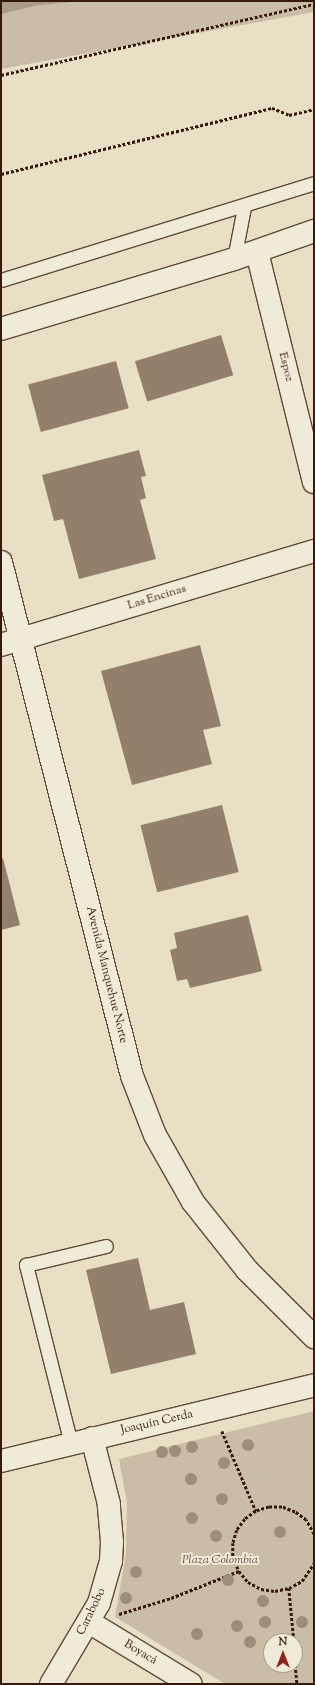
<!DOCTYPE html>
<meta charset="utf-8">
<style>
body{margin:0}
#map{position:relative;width:315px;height:1685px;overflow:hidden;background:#e8dfc5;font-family:"Sorts Mill Goudy",serif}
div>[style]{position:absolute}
.green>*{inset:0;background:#cabda5}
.water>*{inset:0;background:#ab9c85}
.building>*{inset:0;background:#93806a;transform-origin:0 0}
.path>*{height:2.5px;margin-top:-1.25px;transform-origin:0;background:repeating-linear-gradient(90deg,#361908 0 3px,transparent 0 5px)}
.roads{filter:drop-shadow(1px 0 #624a37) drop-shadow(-1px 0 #624a37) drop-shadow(0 1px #624a37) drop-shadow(0 -1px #624a37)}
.service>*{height:13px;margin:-6.5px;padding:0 6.5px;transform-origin:6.5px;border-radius:6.5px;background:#f0ead9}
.minor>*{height:22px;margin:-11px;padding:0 11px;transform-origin:11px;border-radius:11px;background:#f0ead9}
.tertiary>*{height:22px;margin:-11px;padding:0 11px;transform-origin:11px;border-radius:11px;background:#f0ead9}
.secondary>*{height:22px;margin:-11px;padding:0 11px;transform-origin:11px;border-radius:11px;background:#f0ead9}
.trees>*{width:12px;height:12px;margin:-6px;border-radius:50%;background:#9e8d77}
span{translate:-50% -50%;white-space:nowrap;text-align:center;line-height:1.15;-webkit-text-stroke:4px #f0ead9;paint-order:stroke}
.street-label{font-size:12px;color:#361908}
.park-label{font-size:12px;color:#624a37;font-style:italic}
.frame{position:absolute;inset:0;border:2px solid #361908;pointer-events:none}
.north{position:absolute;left:263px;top:1633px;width:40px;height:40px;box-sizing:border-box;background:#f0ead9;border:1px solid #a69685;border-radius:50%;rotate:0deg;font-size:11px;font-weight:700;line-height:16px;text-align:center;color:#361908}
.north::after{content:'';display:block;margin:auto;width:14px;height:18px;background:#8f2418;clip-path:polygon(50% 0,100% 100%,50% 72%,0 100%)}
</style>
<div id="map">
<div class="green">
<i style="clip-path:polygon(1px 1px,314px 1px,314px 12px,1px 69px)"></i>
<i style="clip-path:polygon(evenodd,314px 1411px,314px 1684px,225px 1684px,115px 1617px,126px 1553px,127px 1503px,119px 1459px,314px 1411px,271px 1641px,295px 1641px,295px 1665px,271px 1665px,271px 1641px)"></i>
</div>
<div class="water">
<i style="clip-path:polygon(1px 1px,82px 1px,39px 5px,1px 14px)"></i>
</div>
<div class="building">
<i style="left:221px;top:335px;width:42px;height:90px;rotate:73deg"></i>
<i style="left:116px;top:361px;width:49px;height:91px;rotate:75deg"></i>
<i style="clip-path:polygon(139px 450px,146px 476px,141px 477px,146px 498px,140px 500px,156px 559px,79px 579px,63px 519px,54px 521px,42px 475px)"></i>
<i style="clip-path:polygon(200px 645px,221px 726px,203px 730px,212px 764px,132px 785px,101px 671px)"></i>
<i style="left:222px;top:805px;width:69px;height:84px;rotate:76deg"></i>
<i style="clip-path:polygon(3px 858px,20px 925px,1px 930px,1px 859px)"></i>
<i style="clip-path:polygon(248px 915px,262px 971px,190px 988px,187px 979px,177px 981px,170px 950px,177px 948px,174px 933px)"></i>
<i style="clip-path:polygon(138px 1258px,150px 1310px,184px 1302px,196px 1354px,111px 1374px,86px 1270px)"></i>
</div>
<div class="path">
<i style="left:1px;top:75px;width:321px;rotate:-12.8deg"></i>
<i style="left:1px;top:174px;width:279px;rotate:-13.7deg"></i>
<i style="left:272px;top:108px;width:18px;rotate:22deg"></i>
<i style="left:289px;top:115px;width:26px;rotate:-13deg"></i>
<i style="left:222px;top:1431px;width:87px;rotate:67deg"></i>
<i style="left:314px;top:1534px;width:16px;rotate:-120deg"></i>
<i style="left:306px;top:1520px;width:14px;rotate:-144deg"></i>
<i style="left:295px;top:1512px;width:14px;rotate:-159deg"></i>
<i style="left:282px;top:1507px;width:13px;rotate:180deg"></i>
<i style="left:269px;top:1507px;width:14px;rotate:163deg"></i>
<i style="left:256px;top:1511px;width:14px;rotate:144deg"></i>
<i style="left:245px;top:1519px;width:14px;rotate:126deg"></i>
<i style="left:237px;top:1530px;width:14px;rotate:107deg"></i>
<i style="left:233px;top:1543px;width:14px;rotate:90deg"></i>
<i style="left:233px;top:1557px;width:15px;rotate:67deg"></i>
<i style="left:239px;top:1571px;width:14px;rotate:51deg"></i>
<i style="left:248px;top:1582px;width:15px;rotate:28deg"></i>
<i style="left:261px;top:1589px;width:14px;rotate:8deg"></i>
<i style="left:275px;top:1591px;width:14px;rotate:-12deg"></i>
<i style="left:289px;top:1588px;width:15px;rotate:-28deg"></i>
<i style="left:302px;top:1581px;width:22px;rotate:-56deg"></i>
<i style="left:289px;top:1588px;width:53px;rotate:84.6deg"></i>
<i style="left:119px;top:1614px;width:54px;rotate:-17.1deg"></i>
<i style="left:171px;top:1598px;width:73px;rotate:-21.7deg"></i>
<i style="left:295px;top:1660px;width:24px;rotate:85deg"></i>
</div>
<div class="roads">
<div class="service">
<i style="left:234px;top:259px;width:53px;rotate:-79.1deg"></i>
<i style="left:1px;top:280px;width:328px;rotate:-17.2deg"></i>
<i style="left:71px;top:1444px;width:185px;rotate:-104.1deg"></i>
<i style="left:26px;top:1265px;width:82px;rotate:-13.4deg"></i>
</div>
<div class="minor">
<i style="left:257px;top:252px;width:237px;rotate:76.1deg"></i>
<i style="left:1px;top:645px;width:327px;rotate:-16.7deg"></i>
<i style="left:89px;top:1622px;width:119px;rotate:31.3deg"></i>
<i style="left:51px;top:1684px;width:94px;rotate:-59.3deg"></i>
<i style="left:99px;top:1603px;width:44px;rotate:-74.1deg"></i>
<i style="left:111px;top:1561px;width:19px;rotate:-87deg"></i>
<i style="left:112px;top:1542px;width:38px;rotate:-95deg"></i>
<i style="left:109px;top:1504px;width:68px;rotate:-104.4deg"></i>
</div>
<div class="tertiary">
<i style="left:1px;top:562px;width:530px;rotate:75.7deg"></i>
<i style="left:132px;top:1076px;width:63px;rotate:68.7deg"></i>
<i style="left:155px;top:1135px;width:77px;rotate:60.4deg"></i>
<i style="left:193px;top:1202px;width:87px;rotate:51.5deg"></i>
<i style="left:247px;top:1270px;width:95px;rotate:45deg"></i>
<i style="left:1px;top:1461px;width:322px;rotate:-13.6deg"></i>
</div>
<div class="secondary">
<i style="left:1px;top:329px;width:243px;rotate:-16.7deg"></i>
<i style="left:234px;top:259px;width:85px;rotate:-19.3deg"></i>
</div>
</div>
<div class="trees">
<i style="left:248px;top:1445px"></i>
<i style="left:192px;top:1447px"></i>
<i style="left:175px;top:1451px"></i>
<i style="left:162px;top:1452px"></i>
<i style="left:224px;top:1463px"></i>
<i style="left:191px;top:1479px"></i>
<i style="left:222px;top:1499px"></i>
<i style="left:192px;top:1518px"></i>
<i style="left:280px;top:1532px"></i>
<i style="left:216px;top:1536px"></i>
<i style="left:136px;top:1572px"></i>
<i style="left:228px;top:1580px"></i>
<i style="left:126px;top:1598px"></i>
<i style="left:263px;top:1601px"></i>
<i style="left:265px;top:1622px"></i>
<i style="left:302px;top:1622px"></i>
<i style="left:237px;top:1626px"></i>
<i style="left:197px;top:1634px"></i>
<i style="left:250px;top:1642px"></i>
</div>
<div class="street-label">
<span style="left:285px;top:367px;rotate:76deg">Espoz</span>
<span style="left:157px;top:598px;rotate:-17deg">Las Encinas</span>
<span style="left:106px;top:975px;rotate:76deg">Avenida Manquehue Norte</span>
<span style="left:157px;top:1423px;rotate:-13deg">Joaquín Cerda</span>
<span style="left:92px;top:1612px;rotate:-64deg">Carabobo</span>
<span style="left:140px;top:1653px;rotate:31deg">Boyacá</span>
</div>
<div class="park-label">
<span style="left:220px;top:1561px">Plaza Colombia</span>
</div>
<div class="frame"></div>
<div class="north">N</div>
</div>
